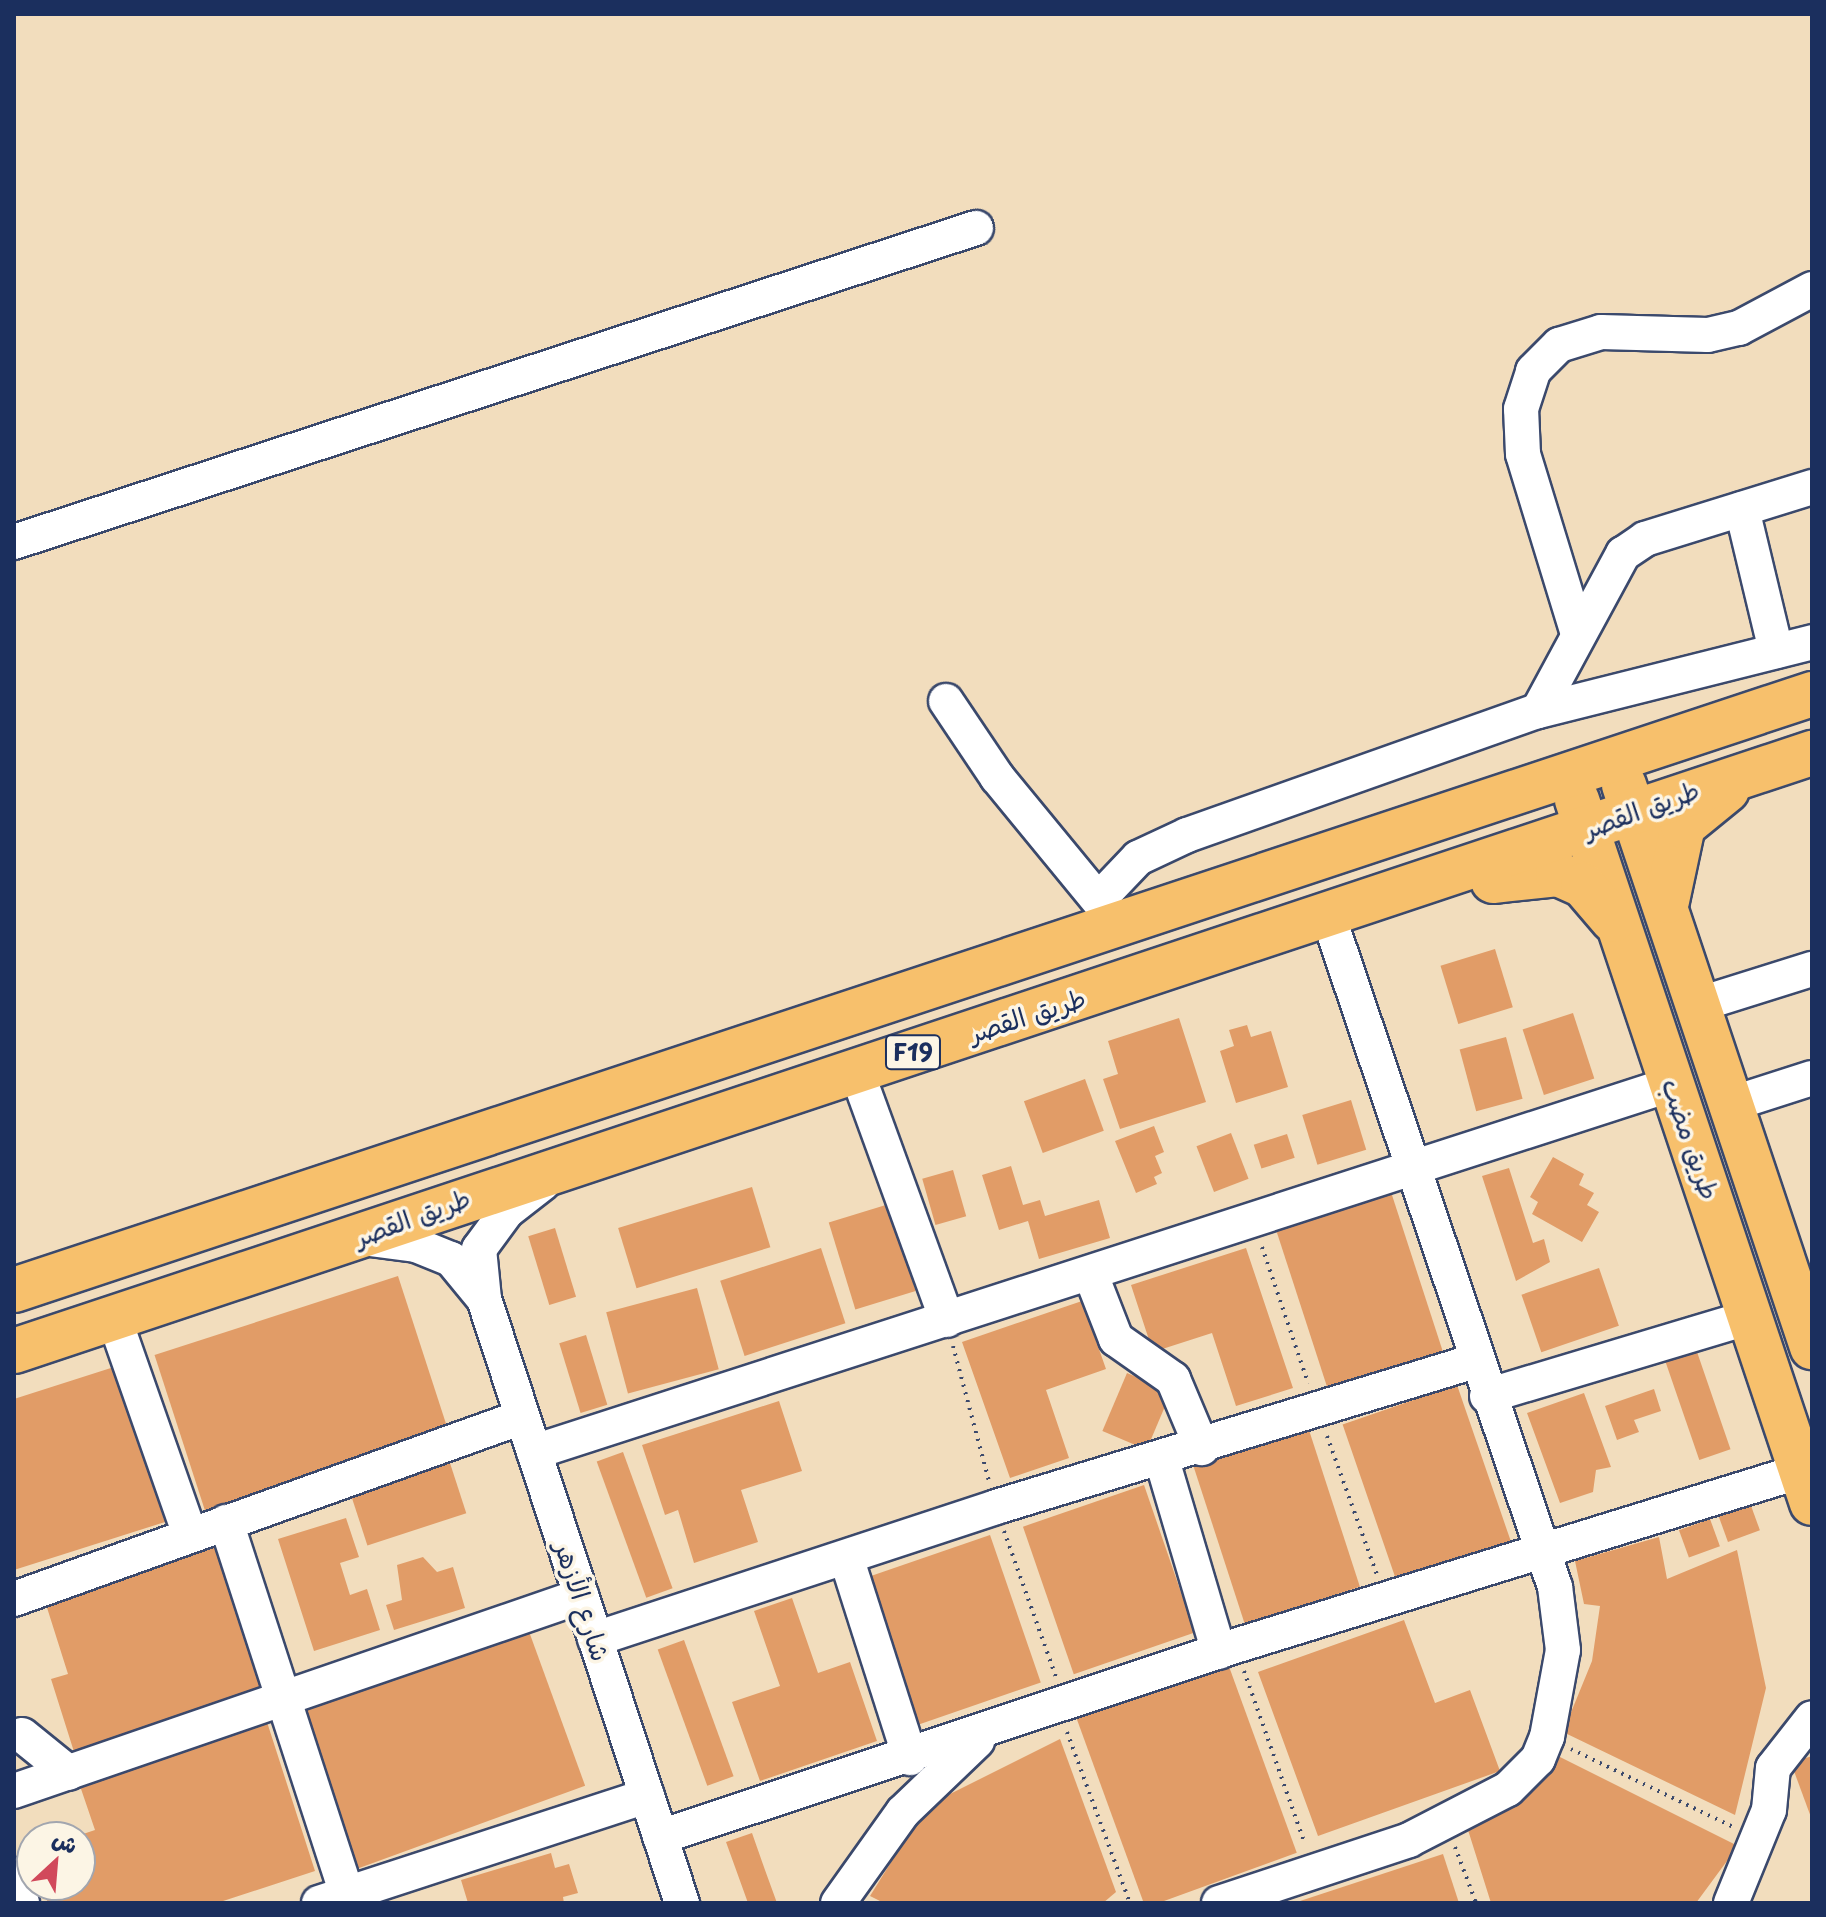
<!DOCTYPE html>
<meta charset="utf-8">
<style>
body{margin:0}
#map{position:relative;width:1826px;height:1917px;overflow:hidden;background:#f2ddbd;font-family:"Playpen Sans","Playpen Sans Arabic",sans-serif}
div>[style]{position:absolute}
.building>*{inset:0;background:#e19c67;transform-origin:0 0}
.path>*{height:4px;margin-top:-2px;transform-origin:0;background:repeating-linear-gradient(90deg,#3b496c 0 2px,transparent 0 8px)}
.roads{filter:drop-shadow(2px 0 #3b496c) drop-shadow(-2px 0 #3b496c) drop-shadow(0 2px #3b496c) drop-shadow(0 -2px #3b496c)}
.minor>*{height:34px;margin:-17px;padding:0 17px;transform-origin:17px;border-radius:17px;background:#fff}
.major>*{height:44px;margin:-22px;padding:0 22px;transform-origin:22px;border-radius:22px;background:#f7c06c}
span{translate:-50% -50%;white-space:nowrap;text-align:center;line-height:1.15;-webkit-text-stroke:7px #fcf5e5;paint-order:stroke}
.shield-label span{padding:2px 6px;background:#fcf5e5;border:2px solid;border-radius:6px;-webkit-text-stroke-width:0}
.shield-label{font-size:24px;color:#1b2f5e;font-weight:700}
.street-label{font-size:26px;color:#1b2f5e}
.frame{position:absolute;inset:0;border:16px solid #1b2f5e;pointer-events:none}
.north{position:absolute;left:16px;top:1821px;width:80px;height:80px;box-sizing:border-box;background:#fcf5e5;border:2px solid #a2a6af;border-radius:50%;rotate:26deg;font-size:22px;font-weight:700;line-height:32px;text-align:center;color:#1b2f5e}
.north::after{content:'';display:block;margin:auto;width:28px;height:36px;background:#d1495b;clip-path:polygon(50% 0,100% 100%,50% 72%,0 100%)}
</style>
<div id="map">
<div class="building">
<i style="left:1495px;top:949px;width:61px;height:57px;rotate:73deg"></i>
<i style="left:1573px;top:1013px;width:69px;height:53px;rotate:72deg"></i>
<i style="clip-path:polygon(1179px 1018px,1206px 1102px,1120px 1129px,1103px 1079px,1118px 1074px,1108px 1041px)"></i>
<i style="clip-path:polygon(1247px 1025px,1251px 1037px,1271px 1031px,1288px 1087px,1236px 1103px,1220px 1051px,1234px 1046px,1229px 1030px)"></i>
<i style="left:1506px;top:1037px;width:64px;height:48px;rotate:75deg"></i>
<i style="left:1085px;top:1079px;width:55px;height:65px;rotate:70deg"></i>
<i style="left:1351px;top:1100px;width:52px;height:51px;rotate:73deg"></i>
<i style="clip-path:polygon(1154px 1126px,1164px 1152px,1155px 1156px,1162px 1173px,1154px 1177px,1157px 1184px,1136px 1193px,1115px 1141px)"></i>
<i style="left:1231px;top:1133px;width:49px;height:37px;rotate:69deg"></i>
<i style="left:1287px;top:1134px;width:25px;height:35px;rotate:72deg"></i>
<i style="clip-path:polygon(1553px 1157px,1584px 1174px,1579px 1185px,1594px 1193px,1587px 1205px,1599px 1212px,1582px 1242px,1532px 1214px,1538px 1202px,1530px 1197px)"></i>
<i style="clip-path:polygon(1011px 1166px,1023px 1205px,1040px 1200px,1045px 1216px,1099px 1200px,1110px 1238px,1039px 1259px,1028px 1221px,999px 1230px,982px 1175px)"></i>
<i style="clip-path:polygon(1509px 1168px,1533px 1243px,1544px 1239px,1550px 1262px,1516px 1281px,1482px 1176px)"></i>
<i style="left:953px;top:1170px;width:48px;height:32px;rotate:74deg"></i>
<i style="left:752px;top:1187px;width:63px;height:140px;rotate:73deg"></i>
<i style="left:1391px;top:1192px;width:168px;height:121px;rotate:72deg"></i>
<i style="left:889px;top:1204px;width:91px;height:63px;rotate:73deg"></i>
<i style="left:555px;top:1228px;width:72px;height:28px;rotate:73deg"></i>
<i style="left:821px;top:1248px;width:79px;height:106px;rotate:72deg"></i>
<i style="clip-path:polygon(1246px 1248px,1293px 1388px,1236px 1406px,1212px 1333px,1153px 1352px,1131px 1285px)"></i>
<i style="left:1599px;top:1268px;width:61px;height:82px;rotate:71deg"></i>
<i style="left:398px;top:1276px;width:163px;height:256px;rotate:72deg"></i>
<i style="left:697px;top:1288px;width:84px;height:94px;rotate:75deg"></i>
<i style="clip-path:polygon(1082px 1301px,1106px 1369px,1046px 1390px,1069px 1458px,1010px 1478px,962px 1342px)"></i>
<i style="left:586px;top:1335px;width:73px;height:28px;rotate:73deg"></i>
<i style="left:1696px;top:1349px;width:106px;height:33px;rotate:71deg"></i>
<i style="clip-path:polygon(114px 1367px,165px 1522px,14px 1570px,14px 1399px)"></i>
<i style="left:1127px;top:1373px;width:48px;height:63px;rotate:23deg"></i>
<i style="left:1457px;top:1385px;width:168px;height:121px;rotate:71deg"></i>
<i style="clip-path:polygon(1654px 1389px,1661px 1411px,1634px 1420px,1639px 1432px,1617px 1440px,1605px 1406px)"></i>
<i style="clip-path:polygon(1584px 1393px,1611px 1467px,1596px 1470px,1593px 1492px,1560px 1503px,1527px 1413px)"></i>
<i style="clip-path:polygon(779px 1401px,802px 1471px,741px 1490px,758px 1542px,694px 1563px,678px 1510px,665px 1515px,642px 1445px)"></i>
<i style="left:1308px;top:1427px;width:168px;height:121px;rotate:72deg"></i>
<i style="left:623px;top:1452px;width:145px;height:28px;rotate:70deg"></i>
<i style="left:449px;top:1460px;width:56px;height:104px;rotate:72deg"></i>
<i style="left:1144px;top:1485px;width:156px;height:128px;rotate:71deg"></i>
<i style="left:1750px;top:1503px;width:29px;height:34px;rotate:70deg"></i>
<i style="clip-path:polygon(346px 1518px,359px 1557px,340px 1563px,350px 1595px,367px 1589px,380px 1630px,314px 1651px,278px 1539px)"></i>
<i style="left:1710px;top:1519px;width:29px;height:33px;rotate:70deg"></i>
<i style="left:990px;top:1535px;width:156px;height:129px;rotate:71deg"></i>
<i style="clip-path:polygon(1659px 1537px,1667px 1579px,1737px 1550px,1766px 1688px,1735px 1815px,1563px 1732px,1592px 1661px,1600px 1606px,1584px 1604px,1575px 1561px)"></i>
<i style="clip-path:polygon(214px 1540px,264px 1695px,75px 1755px,51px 1679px,68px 1674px,43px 1595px)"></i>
<i style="clip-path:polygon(423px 1557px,437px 1572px,453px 1567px,465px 1608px,394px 1630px,386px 1605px,402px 1600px,397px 1565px)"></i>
<i style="clip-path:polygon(792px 1598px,818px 1673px,850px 1662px,877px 1741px,760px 1781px,732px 1702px,780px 1686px,754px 1611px)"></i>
<i style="clip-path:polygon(1404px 1620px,1435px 1703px,1470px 1690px,1500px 1771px,1318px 1836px,1258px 1672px)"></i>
<i style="left:527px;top:1626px;width:170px;height:247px;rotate:70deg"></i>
<i style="left:684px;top:1640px;width:145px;height:28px;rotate:70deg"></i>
<i style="left:1227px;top:1661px;width:204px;height:161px;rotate:70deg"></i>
<i style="clip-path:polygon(267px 1722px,315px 1871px,217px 1903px,48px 1903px,42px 1885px,80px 1885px,80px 1835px,95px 1830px,79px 1783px)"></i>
<i style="clip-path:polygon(1060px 1739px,1116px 1892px,1103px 1903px,884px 1903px,870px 1896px,908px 1835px,944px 1797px)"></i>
<i style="clip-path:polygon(1558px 1756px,1738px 1846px,1696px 1903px,1491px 1903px,1468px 1830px,1523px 1798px)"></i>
<i style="clip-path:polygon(1812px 1756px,1812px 1820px,1791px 1763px)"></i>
<i style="clip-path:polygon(752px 1833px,765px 1870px,777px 1903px,748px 1903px,726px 1842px)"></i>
<i style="clip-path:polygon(551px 1853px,555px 1868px,569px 1864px,578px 1893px,563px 1897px,564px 1903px,468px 1903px,461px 1880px)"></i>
<i style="clip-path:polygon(1443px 1854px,1459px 1903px,1297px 1903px,1297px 1902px)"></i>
</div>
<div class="path">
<i style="left:1262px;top:1247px;width:144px;rotate:71.3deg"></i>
<i style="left:953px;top:1346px;width:140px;rotate:75.1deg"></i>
<i style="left:1327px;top:1436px;width:148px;rotate:70.2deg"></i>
<i style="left:1004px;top:1531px;width:155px;rotate:70.4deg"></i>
<i style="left:1244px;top:1671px;width:183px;rotate:70.6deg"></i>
<i style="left:1067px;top:1732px;width:182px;rotate:69.8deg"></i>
<i style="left:1571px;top:1749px;width:180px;rotate:25.7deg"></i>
<i style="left:1455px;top:1847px;width:60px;rotate:69.4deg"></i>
</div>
<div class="roads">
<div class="minor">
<i style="left:1742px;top:509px;width:146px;rotate:76.5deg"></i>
<i style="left:14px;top:542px;width:1012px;rotate:-18.08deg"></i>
<i style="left:1578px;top:634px;width:188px;rotate:-107deg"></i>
<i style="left:1523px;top:454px;width:45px;rotate:-92.5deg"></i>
<i style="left:1521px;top:409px;width:40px;rotate:-72deg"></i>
<i style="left:1533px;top:371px;width:37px;rotate:-45deg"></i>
<i style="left:1559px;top:345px;width:44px;rotate:-17.2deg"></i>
<i style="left:1601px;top:332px;width:107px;rotate:1.6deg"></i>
<i style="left:1708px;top:335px;width:32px;rotate:-13deg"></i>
<i style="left:1739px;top:328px;width:83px;rotate:-28.1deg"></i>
<i style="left:946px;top:701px;width:92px;rotate:56.1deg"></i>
<i style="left:997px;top:777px;width:183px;rotate:50.6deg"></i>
<i style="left:1538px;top:711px;width:179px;rotate:-61.6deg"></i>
<i style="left:1623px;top:554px;width:27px;rotate:-34deg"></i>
<i style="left:1645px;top:539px;width:175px;rotate:-17.3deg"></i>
<i style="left:1099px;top:899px;width:57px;rotate:-46.4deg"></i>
<i style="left:1138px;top:858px;width:54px;rotate:-25.1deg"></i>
<i style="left:1187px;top:835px;width:372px;rotate:-19.5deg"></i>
<i style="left:1538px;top:711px;width:283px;rotate:-14.1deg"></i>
<i style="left:1697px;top:1005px;width:121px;rotate:-17.4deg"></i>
<i style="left:856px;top:1070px;width:266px;rotate:70deg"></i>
<i style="left:1731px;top:1104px;width:85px;rotate:-17.8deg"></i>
<i style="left:543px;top:1183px;width:46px;rotate:142.1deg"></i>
<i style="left:507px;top:1211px;width:47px;rotate:126.4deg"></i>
<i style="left:479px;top:1249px;width:50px;rotate:84.3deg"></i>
<i style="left:484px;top:1299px;width:636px;rotate:71.85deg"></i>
<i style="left:362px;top:1238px;width:54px;rotate:7.4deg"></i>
<i style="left:416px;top:1245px;width:38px;rotate:22deg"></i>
<i style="left:451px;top:1259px;width:52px;rotate:50.5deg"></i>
<i style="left:1091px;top:1275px;width:69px;rotate:68.7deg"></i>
<i style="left:1116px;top:1339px;width:70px;rotate:35.1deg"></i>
<i style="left:1173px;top:1379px;width:75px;rotate:67.2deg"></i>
<i style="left:114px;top:1318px;width:230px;rotate:70.7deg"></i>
<i style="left:1487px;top:1396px;width:276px;rotate:-16.7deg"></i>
<i style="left:534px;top:1452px;width:1196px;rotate:-17.92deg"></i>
<i style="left:1162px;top:1460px;width:200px;rotate:73.5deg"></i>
<i style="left:226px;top:1522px;width:391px;rotate:72deg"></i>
<i style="left:847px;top:1560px;width:208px;rotate:72.3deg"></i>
<i style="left:14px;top:1599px;width:540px;rotate:-19.71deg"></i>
<i style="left:595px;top:1639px;width:422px;rotate:-18.2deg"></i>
<i style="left:996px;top:1507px;width:501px;rotate:-16.95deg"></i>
<i style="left:22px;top:1735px;width:60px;rotate:39deg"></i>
<i style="left:14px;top:1791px;width:600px;rotate:-18.98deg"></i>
<i style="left:660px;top:1837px;width:606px;rotate:-18.38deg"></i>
<i style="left:1235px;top:1646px;width:592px;rotate:-17.18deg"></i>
<i style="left:14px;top:1875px;width:29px;rotate:74deg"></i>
<i style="left:319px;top:1903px;width:345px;rotate:-18.1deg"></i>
<i style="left:838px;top:1903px;width:112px;rotate:-54.5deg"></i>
<i style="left:903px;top:1812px;width:103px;rotate:-43.8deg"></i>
<i style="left:1219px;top:1903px;width:200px;rotate:-18.3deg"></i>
<i style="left:1409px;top:1840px;width:111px;rotate:-27.3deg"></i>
<i style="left:1508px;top:1789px;width:42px;rotate:-45deg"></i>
<i style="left:1538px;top:1759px;width:24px;rotate:-68deg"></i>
<i style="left:1547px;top:1737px;width:88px;rotate:-79.6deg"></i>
<i style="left:1563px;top:1650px;width:64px;rotate:-97.2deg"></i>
<i style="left:1555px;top:1587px;width:706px;rotate:-108.67deg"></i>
<i style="left:1731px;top:1903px;width:100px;rotate:-67.8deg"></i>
<i style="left:1769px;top:1810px;width:42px;rotate:-84.6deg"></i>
<i style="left:1773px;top:1768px;width:63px;rotate:-52deg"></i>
</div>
<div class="major">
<i style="left:1624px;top:785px;width:593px;rotate:71.5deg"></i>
<i style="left:1577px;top:800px;width:741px;rotate:71.52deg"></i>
<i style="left:1493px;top:881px;width:65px;rotate:-6.1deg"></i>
<i style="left:1558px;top:874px;width:27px;rotate:24deg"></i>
<i style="left:1583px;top:885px;width:46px;rotate:49.4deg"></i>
<i style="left:1667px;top:901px;width:77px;rotate:-78deg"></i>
<i style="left:1683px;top:826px;width:57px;rotate:-39.3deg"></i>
<i style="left:14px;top:1290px;width:1894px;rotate:-18.34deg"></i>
<i style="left:14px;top:1351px;width:1895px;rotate:-18.4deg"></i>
</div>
</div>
<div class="shield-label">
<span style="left:913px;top:1052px">F19</span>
</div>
<div class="street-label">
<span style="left:1641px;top:809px;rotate:-20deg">طريق القصر</span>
<span style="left:1027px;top:1015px;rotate:-18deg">طريق القصر</span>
<span style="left:1691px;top:1139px;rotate:71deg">طريق مضب</span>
<span style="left:412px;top:1217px;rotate:-20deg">طريق القصر</span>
<span style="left:583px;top:1601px;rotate:72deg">شارع الأزهر</span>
</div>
<div class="frame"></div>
<div class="north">ش</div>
</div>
